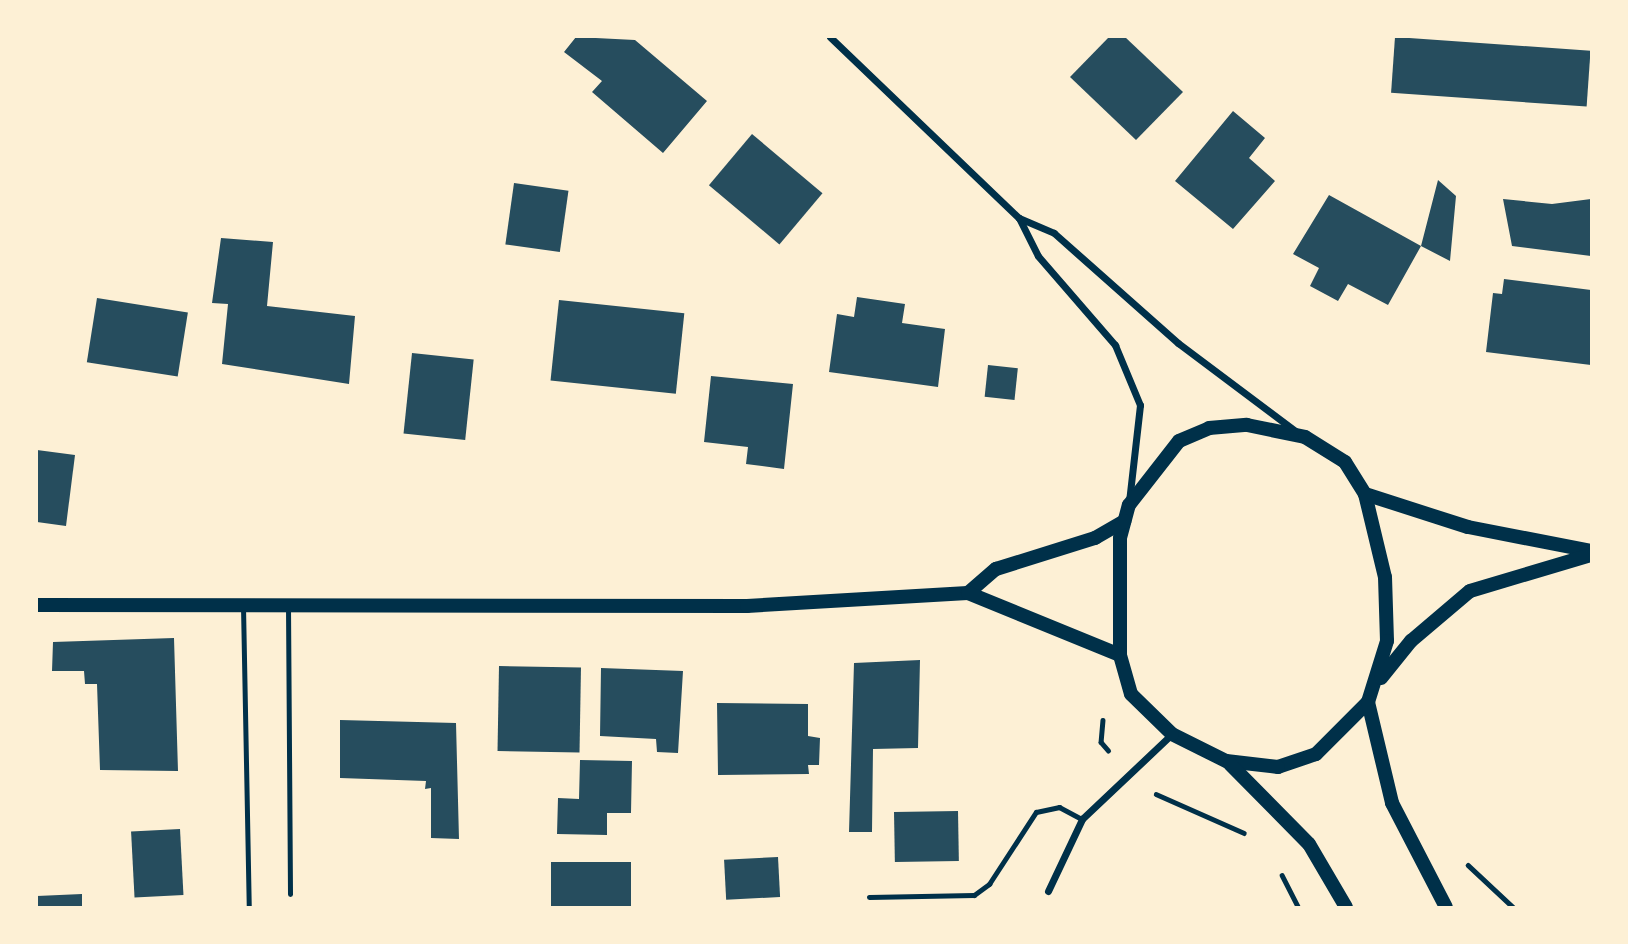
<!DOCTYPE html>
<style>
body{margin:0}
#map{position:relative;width:1628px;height:944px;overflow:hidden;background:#fdf0d5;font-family:"Times New Roman",serif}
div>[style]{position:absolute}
.building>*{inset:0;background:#264d5e;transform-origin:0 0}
.path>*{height:4.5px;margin:-2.25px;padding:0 2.25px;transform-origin:2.25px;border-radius:2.25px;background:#003049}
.service>*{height:5px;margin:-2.5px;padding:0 2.5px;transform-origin:2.5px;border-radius:2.5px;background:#003049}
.minor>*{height:7px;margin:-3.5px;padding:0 3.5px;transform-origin:3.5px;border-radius:3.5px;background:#003049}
.secondary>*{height:14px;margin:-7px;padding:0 7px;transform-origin:7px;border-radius:7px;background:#003049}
span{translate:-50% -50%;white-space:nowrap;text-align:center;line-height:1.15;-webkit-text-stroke:5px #fdf0d5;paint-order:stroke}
.frame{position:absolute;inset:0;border:38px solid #fdf0d5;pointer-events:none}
</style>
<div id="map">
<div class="building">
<i style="clip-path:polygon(576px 37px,635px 40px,707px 101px,663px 153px,592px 92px,602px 81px,564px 52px)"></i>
<i style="clip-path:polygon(1109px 37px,1125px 37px,1183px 92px,1136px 140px,1070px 77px)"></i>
<i style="left:1395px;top:37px;width:196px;height:56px;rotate:4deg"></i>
<i style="clip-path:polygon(1233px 111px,1265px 138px,1249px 158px,1275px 181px,1233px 229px,1175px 181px)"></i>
<i style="left:752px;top:134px;width:92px;height:67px;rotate:40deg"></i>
<i style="clip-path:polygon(1438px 180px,1456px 196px,1450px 261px,1421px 246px,1388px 305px,1348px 284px,1338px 301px,1310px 286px,1319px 268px,1293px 254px,1329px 195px,1421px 246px)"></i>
<i style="left:514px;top:183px;width:55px;height:62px;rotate:8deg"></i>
<i style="clip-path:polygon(1503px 199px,1552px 204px,1591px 199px,1591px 256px,1512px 246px)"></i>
<i style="clip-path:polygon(221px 238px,273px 242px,267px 306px,355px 316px,349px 384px,222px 364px,228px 304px,212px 303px)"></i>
<i style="clip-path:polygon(1504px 279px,1591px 290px,1591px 365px,1486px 352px,1493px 293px,1502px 294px)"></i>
<i style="clip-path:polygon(857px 297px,905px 304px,902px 323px,945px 329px,938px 387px,829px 372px,837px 314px,854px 317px)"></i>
<i style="left:97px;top:298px;width:92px;height:65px;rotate:9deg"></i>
<i style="left:559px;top:300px;width:126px;height:81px;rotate:6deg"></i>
<i style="left:412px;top:353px;width:62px;height:81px;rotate:6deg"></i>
<i style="left:988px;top:365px;width:30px;height:32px;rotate:6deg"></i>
<i style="clip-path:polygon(711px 376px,793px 384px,784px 469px,746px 464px,748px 447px,704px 442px)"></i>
<i style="clip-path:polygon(37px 450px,75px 455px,66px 526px,37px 522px)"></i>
<i style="clip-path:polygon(174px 638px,178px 771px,100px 770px,97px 684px,85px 684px,84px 671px,52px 671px,53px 642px)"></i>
<i style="clip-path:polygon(920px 660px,918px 748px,873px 749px,872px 832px,849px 832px,854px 663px)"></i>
<i style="left:499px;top:666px;width:82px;height:85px;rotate:1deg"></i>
<i style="clip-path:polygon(601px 668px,683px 671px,678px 753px,657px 752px,656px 739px,600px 736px)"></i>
<i style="clip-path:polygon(717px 703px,808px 704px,808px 736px,820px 738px,819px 765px,808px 765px,809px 774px,718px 775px)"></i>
<i style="clip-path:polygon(340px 720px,456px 723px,459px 839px,431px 838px,431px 788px,425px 789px,426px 781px,340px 778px)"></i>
<i style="clip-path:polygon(580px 760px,632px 761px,631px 813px,607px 813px,607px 835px,557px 834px,558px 798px,579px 799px)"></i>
<i style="left:958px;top:811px;width:50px;height:64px;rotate:89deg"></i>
<i style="left:180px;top:829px;width:66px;height:49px;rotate:87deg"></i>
<i style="left:778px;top:857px;width:40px;height:54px;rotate:87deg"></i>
<i style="left:551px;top:862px;width:80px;height:45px"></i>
<i style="clip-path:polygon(82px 894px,82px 907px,37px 907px,37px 896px)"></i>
</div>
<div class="path">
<i style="left:1103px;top:720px;width:22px;rotate:95deg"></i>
<i style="left:1101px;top:742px;width:11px;rotate:49deg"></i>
<i style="left:1156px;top:794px;width:96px;rotate:23.9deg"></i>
<i style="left:1468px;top:865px;width:62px;rotate:43deg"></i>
<i style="left:1282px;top:875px;width:36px;rotate:63deg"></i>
</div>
<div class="service">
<i style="left:243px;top:606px;width:301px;rotate:88.9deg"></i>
<i style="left:288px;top:606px;width:288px;rotate:89.6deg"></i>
<i style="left:869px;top:897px;width:105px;rotate:-1.1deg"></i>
<i style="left:974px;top:895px;width:19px;rotate:-36deg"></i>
<i style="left:989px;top:884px;width:86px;rotate:-56.9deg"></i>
<i style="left:1036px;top:812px;width:24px;rotate:-12deg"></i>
<i style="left:1059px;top:807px;width:26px;rotate:28deg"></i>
</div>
<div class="minor">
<i style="left:830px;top:37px;width:262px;rotate:43.8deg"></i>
<i style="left:1019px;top:218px;width:42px;rotate:63.4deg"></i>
<i style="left:1038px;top:256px;width:118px;rotate:49.1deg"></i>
<i style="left:1115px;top:345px;width:65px;rotate:67.4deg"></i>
<i style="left:1140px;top:405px;width:97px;rotate:96.5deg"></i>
<i style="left:1019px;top:218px;width:38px;rotate:23deg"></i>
<i style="left:1054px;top:233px;width:166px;rotate:41.6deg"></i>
<i style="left:1178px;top:343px;width:146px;rotate:36.9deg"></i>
<i style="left:1048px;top:891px;width:80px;rotate:-64.7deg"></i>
<i style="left:1082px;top:819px;width:124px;rotate:-43.4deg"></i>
</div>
<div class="secondary">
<i style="left:1247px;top:425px;width:59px;rotate:11.7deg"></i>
<i style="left:1305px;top:437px;width:47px;rotate:32deg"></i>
<i style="left:1345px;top:462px;width:38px;rotate:58deg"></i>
<i style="left:1365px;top:494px;width:85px;rotate:76.5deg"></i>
<i style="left:1385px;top:577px;width:64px;rotate:88.2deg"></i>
<i style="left:1387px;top:641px;width:64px;rotate:107.3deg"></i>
<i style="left:1368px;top:702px;width:74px;rotate:135deg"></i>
<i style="left:1316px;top:754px;width:40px;rotate:161.1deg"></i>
<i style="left:1278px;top:767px;width:52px;rotate:-173.4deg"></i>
<i style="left:1226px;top:761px;width:60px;rotate:-153.4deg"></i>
<i style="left:1172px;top:734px;width:57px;rotate:-135.7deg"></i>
<i style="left:1131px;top:694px;width:41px;rotate:-105.8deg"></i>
<i style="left:1120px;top:655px;width:117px;rotate:-90deg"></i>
<i style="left:1120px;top:538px;width:34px;rotate:-75deg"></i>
<i style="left:1129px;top:505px;width:81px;rotate:-52deg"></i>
<i style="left:1179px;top:441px;width:33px;rotate:-23deg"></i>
<i style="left:1209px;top:428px;width:38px;rotate:-5deg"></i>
<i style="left:1365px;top:494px;width:108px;rotate:17.8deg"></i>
<i style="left:1468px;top:527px;width:125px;rotate:11deg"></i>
<i style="left:968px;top:593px;width:37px;rotate:-41deg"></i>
<i style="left:996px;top:569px;width:104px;rotate:-17.4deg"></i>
<i style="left:1095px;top:538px;width:34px;rotate:-30deg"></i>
<i style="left:37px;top:605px;width:710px;rotate:0.08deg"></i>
<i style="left:747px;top:606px;width:221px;rotate:-3.4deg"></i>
<i style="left:968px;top:593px;width:164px;rotate:22.2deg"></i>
<i style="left:1381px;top:678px;width:48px;rotate:-51deg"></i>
<i style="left:1411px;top:641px;width:77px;rotate:-40.3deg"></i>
<i style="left:1470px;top:591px;width:126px;rotate:-16.6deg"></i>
<i style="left:1368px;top:702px;width:104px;rotate:76.6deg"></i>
<i style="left:1392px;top:803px;width:117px;rotate:62.6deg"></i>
<i style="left:1230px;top:764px;width:112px;rotate:45.4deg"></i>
<i style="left:1309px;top:844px;width:73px;rotate:59.6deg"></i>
</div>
<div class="frame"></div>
</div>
